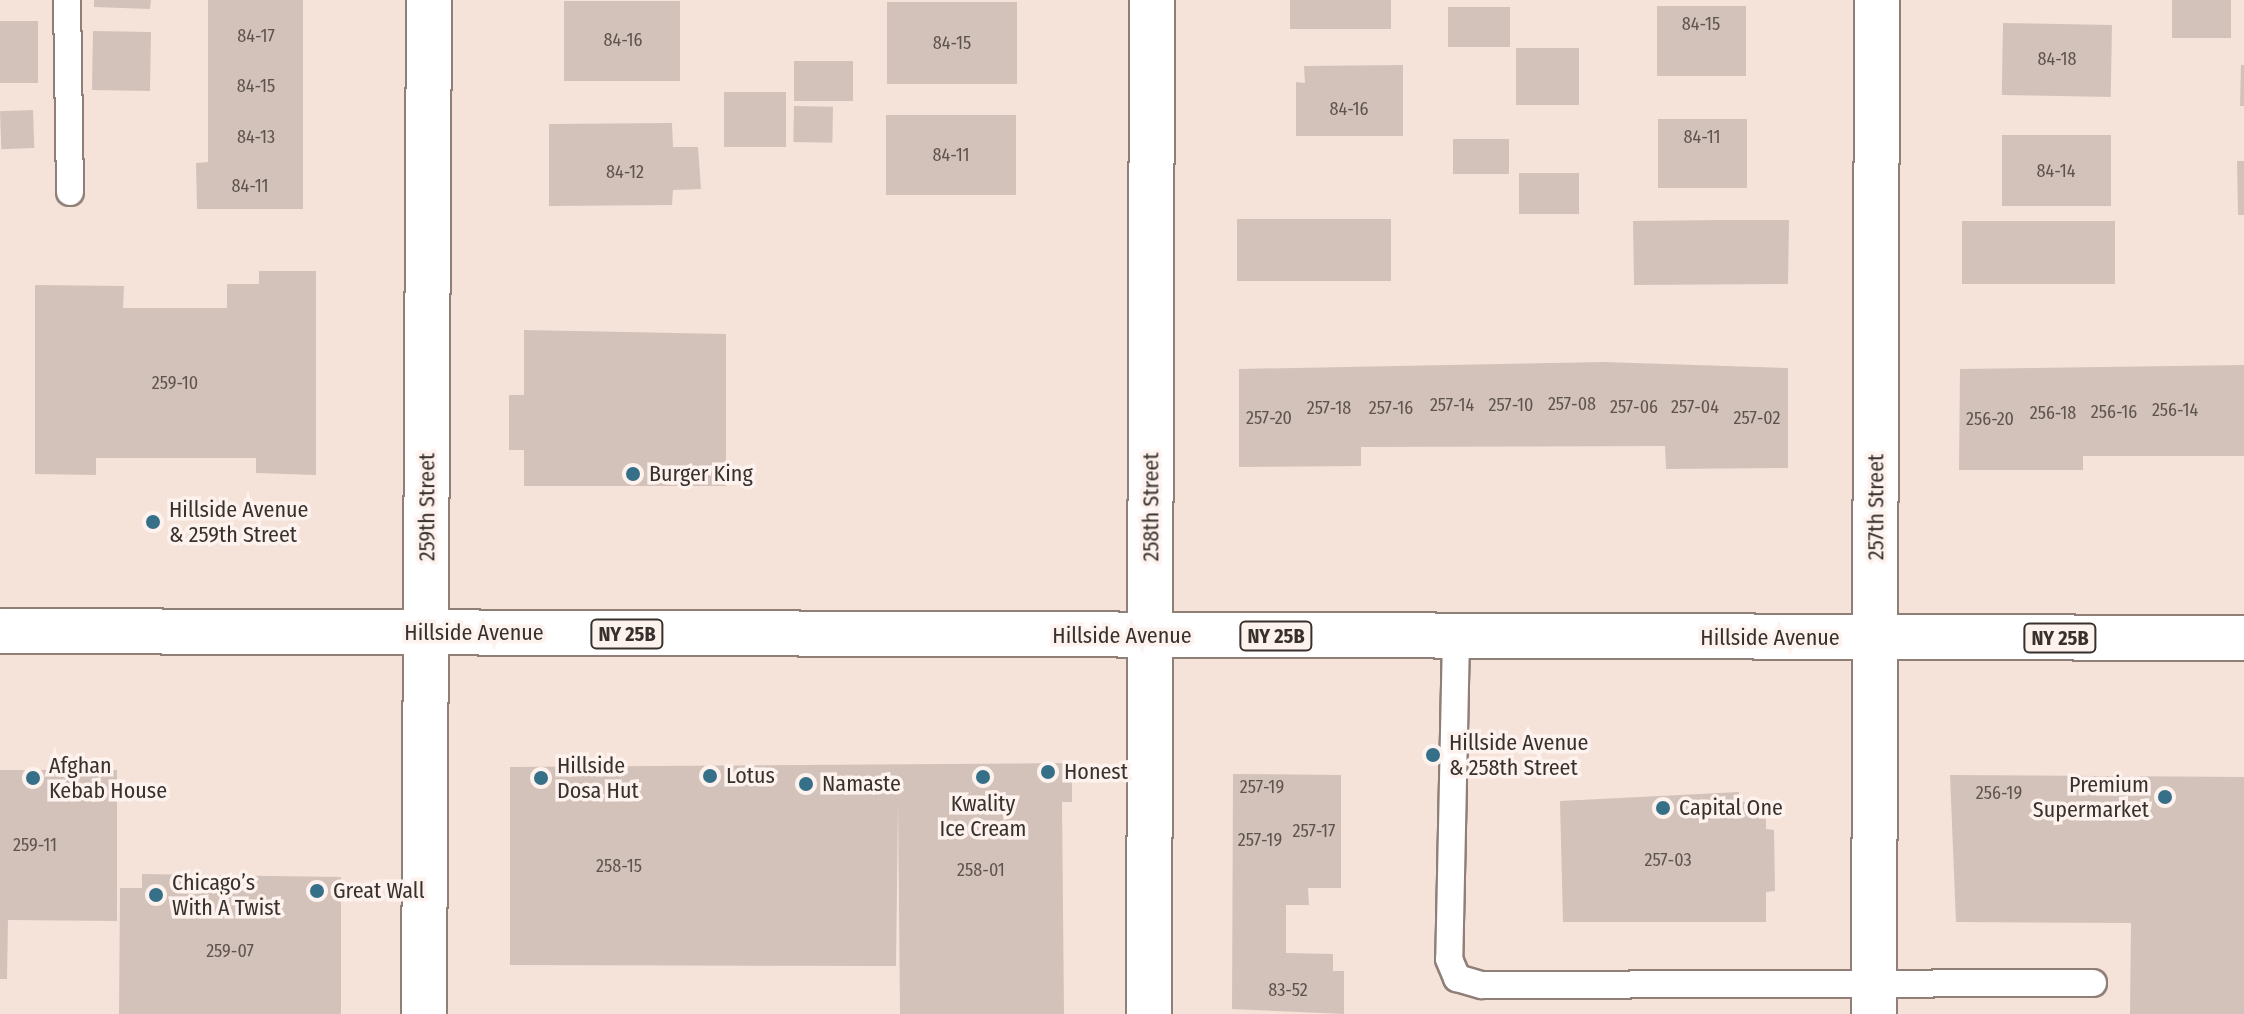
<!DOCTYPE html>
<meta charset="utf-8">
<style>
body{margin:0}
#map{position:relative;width:2244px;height:1014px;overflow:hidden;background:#f5e3da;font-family:"Fira Sans Condensed",sans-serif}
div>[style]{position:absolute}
.building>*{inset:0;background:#d3c2b9;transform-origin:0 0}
.roads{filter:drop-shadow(2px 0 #8f7f77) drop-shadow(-2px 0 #8f7f77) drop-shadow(0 2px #8f7f77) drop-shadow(0 -2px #8f7f77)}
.service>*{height:26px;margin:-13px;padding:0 13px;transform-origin:13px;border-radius:13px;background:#fff}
.minor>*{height:44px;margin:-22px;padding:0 22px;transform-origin:22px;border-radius:22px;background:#fff}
.primary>*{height:44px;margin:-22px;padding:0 22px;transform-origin:22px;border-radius:22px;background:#fff}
.dots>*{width:22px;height:22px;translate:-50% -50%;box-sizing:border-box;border:4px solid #fdf2ed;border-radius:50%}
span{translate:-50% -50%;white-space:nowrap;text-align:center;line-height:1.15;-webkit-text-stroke:7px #fdf2ed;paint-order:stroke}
.number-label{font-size:18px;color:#5e544f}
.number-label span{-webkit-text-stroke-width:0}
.shield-label span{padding:2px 6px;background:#fdf2ed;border:2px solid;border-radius:6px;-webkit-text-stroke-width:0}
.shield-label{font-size:20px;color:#37302c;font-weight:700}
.poi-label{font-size:22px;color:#37302c}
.left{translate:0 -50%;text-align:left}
.right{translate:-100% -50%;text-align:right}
.street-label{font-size:22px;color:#37302c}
</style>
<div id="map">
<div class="building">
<i style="clip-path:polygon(94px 0,151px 0,150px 9px,94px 7px)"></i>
<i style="clip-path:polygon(208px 0,303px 0,303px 209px,197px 209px,196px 163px,208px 162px)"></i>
<i style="left:1290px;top:0;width:101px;height:29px"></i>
<i style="left:2172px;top:0;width:59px;height:38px"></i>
<i style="left:564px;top:1px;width:116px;height:80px"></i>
<i style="left:1017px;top:2px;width:82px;height:130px;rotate:90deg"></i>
<i style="left:1657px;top:6px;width:89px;height:70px"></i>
<i style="left:1448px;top:7px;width:62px;height:40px"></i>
<i style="left:0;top:21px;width:38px;height:62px"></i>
<i style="left:2003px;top:23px;width:109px;height:72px;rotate:1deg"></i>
<i style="left:93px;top:31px;width:58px;height:59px;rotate:1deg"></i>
<i style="left:1516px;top:48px;width:63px;height:57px"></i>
<i style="left:794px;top:61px;width:59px;height:40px"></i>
<i style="clip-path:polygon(1403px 65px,1403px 136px,1296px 136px,1296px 82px,1305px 83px,1304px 66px)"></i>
<i style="clip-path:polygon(2241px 65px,2244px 65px,2244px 106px,2240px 106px)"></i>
<i style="left:724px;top:92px;width:62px;height:55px"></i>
<i style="left:794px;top:106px;width:39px;height:36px;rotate:1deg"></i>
<i style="left:33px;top:110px;width:38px;height:33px;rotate:88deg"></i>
<i style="left:886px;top:115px;width:130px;height:80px"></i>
<i style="left:1658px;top:119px;width:89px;height:69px"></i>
<i style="clip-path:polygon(672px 123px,673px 147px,698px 147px,701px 189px,673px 190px,672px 205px,549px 206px,549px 124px)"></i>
<i style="left:2002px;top:135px;width:109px;height:71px"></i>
<i style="left:1453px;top:139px;width:56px;height:35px"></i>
<i style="clip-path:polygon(2237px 161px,2244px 161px,2244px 215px,2238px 215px)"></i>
<i style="left:1579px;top:173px;width:41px;height:60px;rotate:90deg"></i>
<i style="left:1237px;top:219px;width:154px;height:62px"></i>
<i style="clip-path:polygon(1723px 220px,1789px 220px,1788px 284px,1634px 285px,1633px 221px)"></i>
<i style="left:1962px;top:221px;width:153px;height:63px"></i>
<i style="clip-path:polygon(259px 271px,316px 271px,316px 475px,256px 473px,256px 458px,96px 458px,96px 475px,35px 474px,35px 285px,124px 286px,123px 308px,227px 308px,227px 284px,259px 284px)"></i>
<i style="clip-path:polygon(524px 330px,726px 334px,726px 486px,524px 486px,524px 450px,509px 450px,509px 395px,524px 395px)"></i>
<i style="clip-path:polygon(1603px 362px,1788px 368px,1788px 468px,1666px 469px,1665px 446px,1361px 447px,1361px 466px,1239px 467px,1239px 369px)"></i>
<i style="clip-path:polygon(2244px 365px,2244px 456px,2083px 456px,2083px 470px,1959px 470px,1960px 369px)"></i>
<i style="clip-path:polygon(1072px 763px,1072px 802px,1062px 802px,1064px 1014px,900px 1014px,898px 803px,896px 966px,510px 965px,510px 767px)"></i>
<i style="clip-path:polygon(0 770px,117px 770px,117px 921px,8px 920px,7px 979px,0 979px)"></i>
<i style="clip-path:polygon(1233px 774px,1341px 775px,1341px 888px,1308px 888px,1309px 905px,1286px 905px,1286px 953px,1333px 954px,1333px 971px,1344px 971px,1344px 1014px,1232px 1009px)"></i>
<i style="clip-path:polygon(1950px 775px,2244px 777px,2244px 1014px,2130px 1014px,2131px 923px,1956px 922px)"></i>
<i style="clip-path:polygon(1739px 792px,1739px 802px,1766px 802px,1766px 829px,1774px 830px,1775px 891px,1766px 892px,1766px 922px,1563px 922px,1560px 801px)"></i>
<i style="clip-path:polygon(142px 874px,341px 877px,341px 1014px,119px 1014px,120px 888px,142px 888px)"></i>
</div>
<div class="roads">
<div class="service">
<i style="left:67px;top:0;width:192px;rotate:89.1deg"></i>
<i style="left:1456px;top:637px;width:322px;rotate:91.2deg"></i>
<i style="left:1449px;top:959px;width:21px;rotate:67deg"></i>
<i style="left:1457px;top:978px;width:26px;rotate:16deg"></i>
<i style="left:1482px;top:985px;width:611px;rotate:-0.19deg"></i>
</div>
<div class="minor">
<i style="left:424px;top:1014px;width:1014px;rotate:-89.72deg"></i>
<i style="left:1149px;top:1014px;width:1014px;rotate:-89.83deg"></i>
<i style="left:1874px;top:1014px;width:1014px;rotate:-89.83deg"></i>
</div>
<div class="primary">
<i style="left:0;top:631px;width:2244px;rotate:0.18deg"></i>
</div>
</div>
<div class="dots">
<i style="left:633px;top:474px;background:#366f88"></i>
<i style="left:153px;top:522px;background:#366f88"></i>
<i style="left:1433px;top:755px;background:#366f88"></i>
<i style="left:1048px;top:772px;background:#366f88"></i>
<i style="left:710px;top:776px;background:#366f88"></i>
<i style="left:983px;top:777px;background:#366f88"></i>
<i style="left:33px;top:778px;background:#366f88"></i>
<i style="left:541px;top:778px;background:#366f88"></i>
<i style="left:806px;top:784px;background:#366f88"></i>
<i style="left:2165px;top:797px;background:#366f88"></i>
<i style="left:1663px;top:808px;background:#366f88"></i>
<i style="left:317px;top:891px;background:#366f88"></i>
<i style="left:156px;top:895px;background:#366f88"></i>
</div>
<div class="number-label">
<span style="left:1701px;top:24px">84-15</span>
<span style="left:256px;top:36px">84-17</span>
<span style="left:623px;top:40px">84-16</span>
<span style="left:952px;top:43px">84-15</span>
<span style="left:2057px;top:59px">84-18</span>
<span style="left:256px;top:86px">84-15</span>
<span style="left:1349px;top:109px">84-16</span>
<span style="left:256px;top:137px">84-13</span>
<span style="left:1702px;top:137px">84-11</span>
<span style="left:951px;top:155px">84-11</span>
<span style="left:2056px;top:171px">84-14</span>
<span style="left:625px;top:172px">84-12</span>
<span style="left:250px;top:186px">84-11</span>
<span style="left:175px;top:383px">259-10</span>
<span style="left:1572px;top:404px">257-08</span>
<span style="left:1452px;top:405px">257-14</span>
<span style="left:1511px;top:405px">257-10</span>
<span style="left:1634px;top:407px">257-06</span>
<span style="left:1695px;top:407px">257-04</span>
<span style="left:1329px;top:408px">257-18</span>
<span style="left:1391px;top:408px">257-16</span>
<span style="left:2175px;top:410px">256-14</span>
<span style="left:2114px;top:412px">256-16</span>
<span style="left:2053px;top:413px">256-18</span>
<span style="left:1269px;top:418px">257-20</span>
<span style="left:1757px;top:418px">257-02</span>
<span style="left:1990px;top:419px">256-20</span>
<span style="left:1262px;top:787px">257-19</span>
<span style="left:1999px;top:793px">256-19</span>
<span style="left:1314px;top:831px">257-17</span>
<span style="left:1260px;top:840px">257-19</span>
<span style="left:35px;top:845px">259-11</span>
<span style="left:1668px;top:860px">257-03</span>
<span style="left:619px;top:866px">258-15</span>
<span style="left:981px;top:870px">258-01</span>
<span style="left:230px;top:951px">259-07</span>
<span style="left:1288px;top:990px">83-52</span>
</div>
<div class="shield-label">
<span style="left:627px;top:634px">NY 25B</span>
<span style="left:1276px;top:636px">NY 25B</span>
<span style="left:2060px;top:638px">NY 25B</span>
</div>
<div class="poi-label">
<span class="left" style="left:649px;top:474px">Burger King</span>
<span class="left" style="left:169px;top:522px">Hillside Avenue<br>&amp; 259th Street</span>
<span class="left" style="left:1449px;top:755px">Hillside Avenue<br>&amp; 258th Street</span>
<span class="left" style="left:49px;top:778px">Afghan<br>Kebab House</span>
<span class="left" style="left:557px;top:778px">Hillside<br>Dosa Hut</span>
<span class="left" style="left:1064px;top:772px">Honest</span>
<span class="left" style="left:726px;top:776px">Lotus</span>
<span class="left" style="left:822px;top:784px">Namaste</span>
<span class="right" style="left:2149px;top:797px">Premium<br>Supermarket</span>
<span style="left:983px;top:816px">Kwality<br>Ice Cream</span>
<span class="left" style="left:1679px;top:808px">Capital One</span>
<span class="left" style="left:172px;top:895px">Chicago’s<br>With A Twist</span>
<span class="left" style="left:333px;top:891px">Great Wall</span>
</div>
<div class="street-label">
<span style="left:427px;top:507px;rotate:-90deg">259th Street</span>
<span style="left:1151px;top:507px;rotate:-90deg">258th Street</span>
<span style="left:1876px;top:507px;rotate:-90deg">257th Street</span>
<span style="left:474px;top:633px">Hillside Avenue</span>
<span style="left:1122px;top:636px">Hillside Avenue</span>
<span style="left:1770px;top:638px">Hillside Avenue</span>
</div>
</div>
